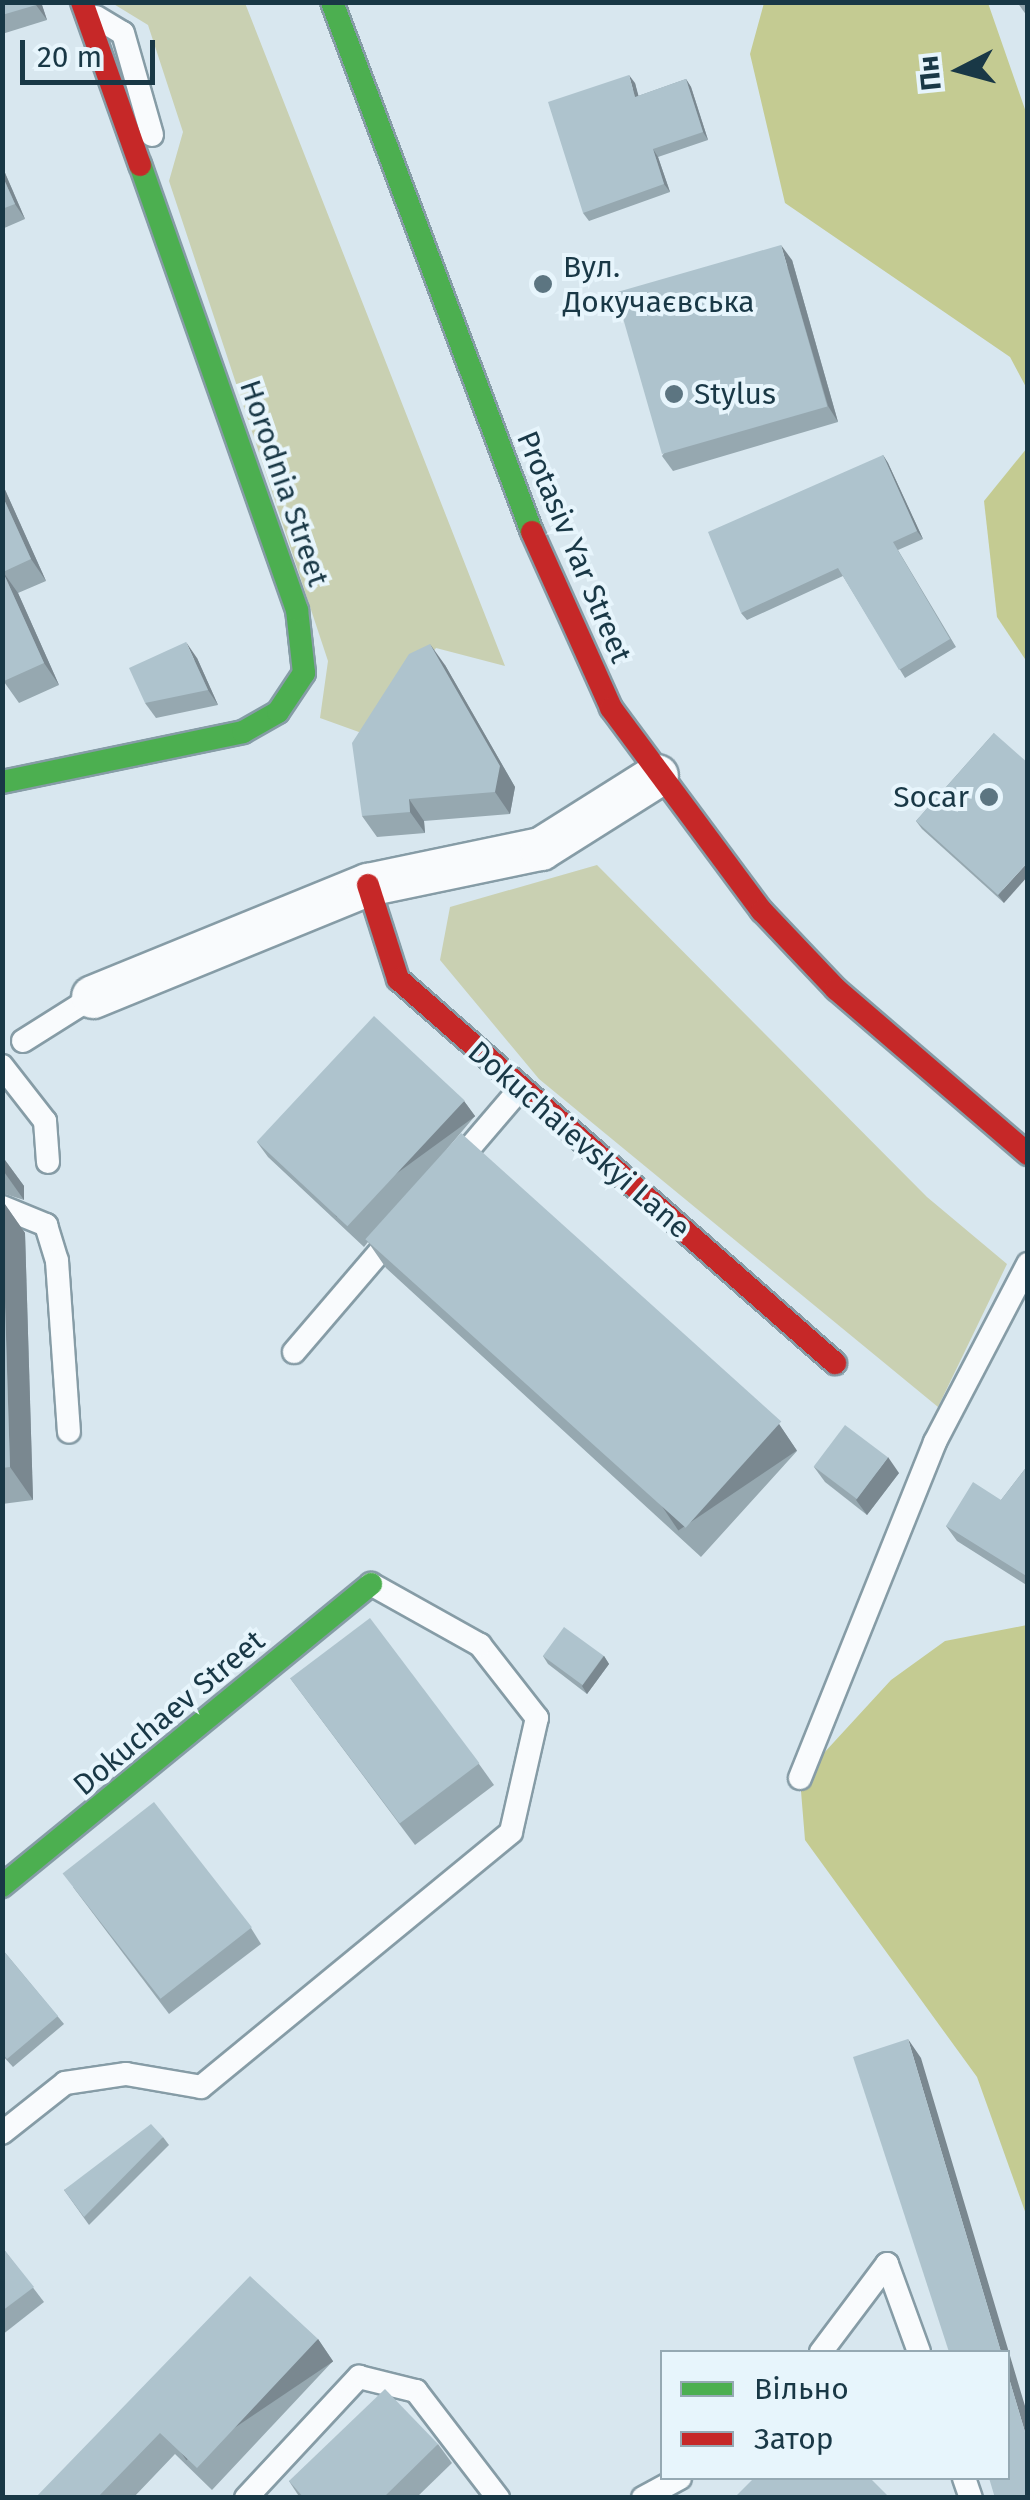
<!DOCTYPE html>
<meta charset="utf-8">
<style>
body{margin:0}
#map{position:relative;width:1030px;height:2500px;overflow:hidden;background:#d8e7ef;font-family:"Fira Sans",sans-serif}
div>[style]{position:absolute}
.green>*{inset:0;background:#c9d0b2}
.forest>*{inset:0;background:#c4cb92}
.roads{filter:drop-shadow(2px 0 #869ca6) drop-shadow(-2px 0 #869ca6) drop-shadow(0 2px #869ca6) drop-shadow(0 -2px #869ca6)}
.lane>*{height:22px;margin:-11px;padding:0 11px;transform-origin:11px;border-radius:11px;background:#f9fbfd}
.street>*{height:42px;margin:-21px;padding:0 21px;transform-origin:21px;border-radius:21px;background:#f9fbfd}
.fast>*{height:22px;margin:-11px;padding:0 11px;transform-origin:11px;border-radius:11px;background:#4caf50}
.jam>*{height:22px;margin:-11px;padding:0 11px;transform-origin:11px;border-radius:11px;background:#c62828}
.wall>*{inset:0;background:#96a8b0}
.shaded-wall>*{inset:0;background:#7a8890;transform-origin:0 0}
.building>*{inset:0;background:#aec3cd;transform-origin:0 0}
.dots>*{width:28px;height:28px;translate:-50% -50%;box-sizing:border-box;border:5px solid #e7f5fc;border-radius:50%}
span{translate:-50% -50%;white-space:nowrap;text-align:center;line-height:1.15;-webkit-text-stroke:8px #e7f5fc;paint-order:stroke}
.poi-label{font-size:30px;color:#193846}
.left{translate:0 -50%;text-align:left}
.right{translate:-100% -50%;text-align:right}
.street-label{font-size:30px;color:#193846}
.frame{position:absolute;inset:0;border:5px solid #193846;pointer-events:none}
.legend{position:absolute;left:660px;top:2350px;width:350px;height:130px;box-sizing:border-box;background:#e7f5fc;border:2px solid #95a9b3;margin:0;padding:12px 18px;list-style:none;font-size:30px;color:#193846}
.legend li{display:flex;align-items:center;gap:20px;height:50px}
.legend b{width:50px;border:2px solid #95a9b3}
.north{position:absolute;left:910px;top:20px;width:100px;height:100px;-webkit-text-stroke:8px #e7f5fc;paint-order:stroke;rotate:264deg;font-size:28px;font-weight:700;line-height:40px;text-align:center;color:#193846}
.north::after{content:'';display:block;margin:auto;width:35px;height:45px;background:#193846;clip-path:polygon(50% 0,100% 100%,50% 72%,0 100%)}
.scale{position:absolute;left:20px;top:40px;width:135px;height:45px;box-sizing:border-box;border:5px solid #193846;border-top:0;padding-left:12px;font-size:30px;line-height:35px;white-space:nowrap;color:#193846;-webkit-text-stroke:8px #e7f5fc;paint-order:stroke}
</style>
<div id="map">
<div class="green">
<i style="clip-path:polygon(112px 3px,245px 3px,505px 666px,436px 648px,370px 736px,320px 718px,328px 661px,169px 181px,183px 132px,148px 25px)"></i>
<i style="clip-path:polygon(597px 865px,927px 1197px,1007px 1264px,938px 1407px,539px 1079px,440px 960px,450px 907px)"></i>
</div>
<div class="forest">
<i style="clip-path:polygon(764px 3px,988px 3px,1027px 115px,1027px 389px,1010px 357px,785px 203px,750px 54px)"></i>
<i style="clip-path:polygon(1027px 448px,1027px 662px,997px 617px,984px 501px)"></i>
<i style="clip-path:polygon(1027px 1625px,1027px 2217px,977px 2077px,805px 1840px,800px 1779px,891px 1680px,945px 1641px)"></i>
</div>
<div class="roads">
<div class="lane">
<i style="left:96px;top:17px;width:31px;rotate:31deg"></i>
<i style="left:123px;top:33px;width:106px;rotate:74.1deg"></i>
<i style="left:23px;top:1041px;width:83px;rotate:-32.2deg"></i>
<i style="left:2px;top:1066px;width:70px;rotate:52deg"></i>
<i style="left:45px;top:1121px;width:41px;rotate:85.8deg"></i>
<i style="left:454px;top:1166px;width:101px;rotate:-49.4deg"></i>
<i style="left:2px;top:1207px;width:48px;rotate:22.2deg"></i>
<i style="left:46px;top:1225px;width:38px;rotate:73deg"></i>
<i style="left:57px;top:1261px;width:171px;rotate:86deg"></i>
<i style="left:294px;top:1352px;width:158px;rotate:-49.4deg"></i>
<i style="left:800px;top:1778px;width:362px;rotate:-68.1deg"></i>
<i style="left:935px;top:1442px;width:201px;rotate:-62.4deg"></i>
<i style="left:2px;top:2133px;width:80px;rotate:-38.4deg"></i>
<i style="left:65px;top:2083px;width:62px;rotate:-8.4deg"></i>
<i style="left:126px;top:2074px;width:76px;rotate:9.8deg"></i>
<i style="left:201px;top:2087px;width:401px;rotate:-39.4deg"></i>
<i style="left:511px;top:1832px;width:117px;rotate:-77.2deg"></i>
<i style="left:537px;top:1718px;width:93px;rotate:-128deg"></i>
<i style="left:480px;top:1645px;width:125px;rotate:-150.8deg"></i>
<i style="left:887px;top:2264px;width:94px;rotate:70deg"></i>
<i style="left:821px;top:2352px;width:110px;rotate:-53.1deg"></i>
<i style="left:964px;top:2478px;width:21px;rotate:71deg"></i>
<i style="left:246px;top:2498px;width:166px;rotate:-47deg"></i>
<i style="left:359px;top:2377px;width:59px;rotate:13.8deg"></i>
<i style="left:416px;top:2391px;width:135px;rotate:52.5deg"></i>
<i style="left:643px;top:2498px;width:42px;rotate:-28.4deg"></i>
</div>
<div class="street">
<i style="left:93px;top:997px;width:297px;rotate:-22.2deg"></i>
<i style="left:368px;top:885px;width:177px;rotate:-11.8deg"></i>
<i style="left:541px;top:849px;width:137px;rotate:-32.2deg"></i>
</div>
<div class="fast">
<i style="left:332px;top:2px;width:566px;rotate:69.33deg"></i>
<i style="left:2px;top:782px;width:246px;rotate:-11.7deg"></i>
<i style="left:243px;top:732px;width:40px;rotate:-29.7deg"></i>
<i style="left:278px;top:712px;width:47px;rotate:-56.3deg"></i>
<i style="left:304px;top:673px;width:63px;rotate:-96.3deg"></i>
<i style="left:297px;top:610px;width:472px;rotate:-109.4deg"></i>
<i style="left:2px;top:1886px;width:477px;rotate:-39.3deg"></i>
</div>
<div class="jam">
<i style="left:82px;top:2px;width:173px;rotate:70.4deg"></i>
<i style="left:532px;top:532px;width:193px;rotate:65.8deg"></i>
<i style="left:611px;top:708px;width:253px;rotate:53.4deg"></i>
<i style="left:762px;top:911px;width:108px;rotate:46.5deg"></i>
<i style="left:836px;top:989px;width:253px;rotate:40.7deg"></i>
<i style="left:368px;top:885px;width:99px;rotate:72.3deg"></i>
<i style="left:398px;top:979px;width:582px;rotate:41.31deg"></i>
</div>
</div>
<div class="wall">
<i style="clip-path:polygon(2px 2px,41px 2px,47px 20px,2px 34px)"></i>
<i style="clip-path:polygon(1017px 2px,1028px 2px,1028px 17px,1027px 16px)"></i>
<i style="clip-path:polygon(686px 79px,691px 87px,708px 140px,658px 157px,670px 192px,589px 221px,583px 213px,635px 83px,638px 96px)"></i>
<i style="clip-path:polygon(2px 166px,25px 219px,2px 229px)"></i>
<i style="clip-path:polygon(792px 260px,838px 422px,673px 471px,662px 456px)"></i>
<i style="clip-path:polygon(883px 455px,888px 463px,923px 539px,898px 550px,956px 647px,905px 678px,843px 576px,747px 620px,741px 613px)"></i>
<i style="clip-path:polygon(2px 483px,46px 581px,18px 593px,59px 685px,19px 703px,2px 679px)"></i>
<i style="clip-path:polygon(197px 658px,218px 705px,156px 718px,145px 703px)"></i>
<i style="clip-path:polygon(445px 665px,515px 787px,510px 814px,424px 821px,425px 833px,377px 837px,362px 816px)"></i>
<i style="clip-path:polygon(994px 733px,1004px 903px,922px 829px,916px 821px)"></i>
<i style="clip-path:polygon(464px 1101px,475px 1116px,447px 1149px,779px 1424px,797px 1451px,701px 1557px,386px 1268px,368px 1242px,364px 1247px,268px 1157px,257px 1142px)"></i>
<i style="clip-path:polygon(2px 1156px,24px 1186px,24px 1200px,2px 1193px)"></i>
<i style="clip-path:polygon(2px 1200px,25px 1233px,33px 1500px,2px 1504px)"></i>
<i style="clip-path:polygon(1028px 1465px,1028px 1586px,957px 1541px,946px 1526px,1001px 1500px)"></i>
<i style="clip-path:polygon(814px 1467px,899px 1473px,867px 1515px,825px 1482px)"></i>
<i style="clip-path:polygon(543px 1656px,604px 1656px,609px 1664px,587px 1694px,548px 1664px)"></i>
<i style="clip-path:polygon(290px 1678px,479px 1764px,494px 1785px,415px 1845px)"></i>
<i style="clip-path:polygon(73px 1887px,251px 1928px,261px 1944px,169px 2014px)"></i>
<i style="clip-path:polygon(2px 1949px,64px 2024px,13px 2067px,2px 2055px)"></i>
<i style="clip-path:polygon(163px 2137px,169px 2145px,89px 2225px,64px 2190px)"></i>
<i style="clip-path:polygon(2px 2247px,44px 2302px,2px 2335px)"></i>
<i style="clip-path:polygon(318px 2339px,333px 2361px,212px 2490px,175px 2454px,133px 2498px,35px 2498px)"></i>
<i style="clip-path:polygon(438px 2444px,452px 2463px,416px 2498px,300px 2498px,289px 2481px)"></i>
</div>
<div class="shaded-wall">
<i style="clip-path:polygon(35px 2px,41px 2px,47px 20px,36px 5px)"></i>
<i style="clip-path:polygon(629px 75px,635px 83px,641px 105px,635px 97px)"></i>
<i style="clip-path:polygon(686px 79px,691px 87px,708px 140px,703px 132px)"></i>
<i style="clip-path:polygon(653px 149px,658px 157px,670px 192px,664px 184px)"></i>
<i style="clip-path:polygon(2px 166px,25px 219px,15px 204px,2px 175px)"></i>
<i style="clip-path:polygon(781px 245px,792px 260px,838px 422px,828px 406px)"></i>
<i style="clip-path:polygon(883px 455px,888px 463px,923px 539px,917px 531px)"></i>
<i style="clip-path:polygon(2px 483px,46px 581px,31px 559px,2px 495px)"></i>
<i style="clip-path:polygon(3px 572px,18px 593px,59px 685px,44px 663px)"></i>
<i style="clip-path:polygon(186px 642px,197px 658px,218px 705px,208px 690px)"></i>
<i style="clip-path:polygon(430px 644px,445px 665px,515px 787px,510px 814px,495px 792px)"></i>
<i style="clip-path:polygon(409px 799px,424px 821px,425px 833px,410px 812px)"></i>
<i style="clip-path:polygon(1028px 862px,1028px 876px,1004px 903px,998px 895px)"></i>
<i style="left:464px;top:1101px;width:19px;height:171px;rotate:54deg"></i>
<i style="clip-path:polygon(2px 1156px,24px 1186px,24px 1200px,2px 1169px)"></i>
<i style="clip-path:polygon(2px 1200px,25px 1233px,33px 1500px,10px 1467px)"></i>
<i style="left:779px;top:1424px;width:32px;height:143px;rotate:56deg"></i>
<i style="clip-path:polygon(888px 1457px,899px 1473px,867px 1515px,856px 1500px)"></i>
<i style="clip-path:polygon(604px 1656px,609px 1664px,587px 1694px,582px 1686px)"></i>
<i style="clip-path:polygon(908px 2039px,921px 2058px,1028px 2416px,1028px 2442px,1008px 2375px,1008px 2352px,1001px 2352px)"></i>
<i style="left:318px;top:2339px;width:27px;height:177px;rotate:56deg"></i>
</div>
<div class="building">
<i style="clip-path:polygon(2px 2px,35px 2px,36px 5px,2px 15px)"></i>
<i style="clip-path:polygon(629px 75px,635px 97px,686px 79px,703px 132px,653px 149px,664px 184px,583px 213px,548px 102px)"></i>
<i style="clip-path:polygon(2px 175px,15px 204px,2px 209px)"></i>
<i style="left:781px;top:245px;width:168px;height:172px;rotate:74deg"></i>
<i style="clip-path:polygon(883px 455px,917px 531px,893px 542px,950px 639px,899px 670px,838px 568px,741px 613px,708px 532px)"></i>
<i style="clip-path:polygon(2px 495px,31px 559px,3px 572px,44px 663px,4px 681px)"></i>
<i style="clip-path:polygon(186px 642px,208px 690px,145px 703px,129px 668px)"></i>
<i style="clip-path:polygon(430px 644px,500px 766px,495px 792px,409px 799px,410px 812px,362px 816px,352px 743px,409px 654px)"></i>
<i style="clip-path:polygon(994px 733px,1028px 763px,1028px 862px,998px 895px,916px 821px)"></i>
<i style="left:374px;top:1016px;width:124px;height:172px;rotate:43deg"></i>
<i style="left:461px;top:1133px;width:431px;height:143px;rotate:42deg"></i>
<i style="clip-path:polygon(2px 1212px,10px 1467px,2px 1468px)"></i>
<i style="left:845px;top:1425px;width:54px;height:52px;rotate:37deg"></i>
<i style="clip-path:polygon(1028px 1465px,1028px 1577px,946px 1526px,973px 1482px,1001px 1500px)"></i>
<i style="left:370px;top:1618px;width:182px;height:100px;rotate:53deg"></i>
<i style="left:564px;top:1627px;width:49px;height:36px;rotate:36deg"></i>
<i style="left:154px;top:1802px;width:159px;height:116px;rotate:52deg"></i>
<i style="clip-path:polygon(2px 1949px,58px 2016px,7px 2059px,2px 2053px)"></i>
<i style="clip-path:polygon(908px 2039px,1001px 2352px,949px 2352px,853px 2057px)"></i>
<i style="clip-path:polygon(151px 2124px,163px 2137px,84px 2217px,64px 2190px)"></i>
<i style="clip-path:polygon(2px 2247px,34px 2287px,2px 2311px)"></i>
<i style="clip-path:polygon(250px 2276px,318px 2339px,197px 2468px,160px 2433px,97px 2498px,35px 2498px)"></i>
<i style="clip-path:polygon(1008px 2375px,1028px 2442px,1028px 2498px,995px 2498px,989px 2478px,1008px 2478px)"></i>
<i style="clip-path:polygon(385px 2389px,438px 2444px,383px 2498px,304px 2498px,289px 2481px)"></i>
<i style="clip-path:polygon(754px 2478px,870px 2478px,890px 2498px,734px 2498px)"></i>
</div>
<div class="dots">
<i style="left:543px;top:284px;background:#5c7581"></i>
<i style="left:674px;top:394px;background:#5c7581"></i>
<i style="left:989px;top:797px;background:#5c7581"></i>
</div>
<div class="poi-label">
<span class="left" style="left:563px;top:284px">Вул.<br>Докучаєвська</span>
<span class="left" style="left:694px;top:394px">Stylus</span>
<span class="right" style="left:969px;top:797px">Socar</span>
</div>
<div class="street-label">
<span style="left:284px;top:483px;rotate:71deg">Horodnia Street</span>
<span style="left:574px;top:547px;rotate:67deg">Protasiv Yar Street</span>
<span style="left:579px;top:1140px;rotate:41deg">Dokuchaievskyi Lane</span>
<span style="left:169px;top:1713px;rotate:-40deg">Dokuchaev Street</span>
</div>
<div class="frame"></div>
<ul class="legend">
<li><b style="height:12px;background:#4caf50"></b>Вільно</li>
<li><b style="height:12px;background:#c62828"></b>Затор</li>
</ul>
<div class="north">Пн</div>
<div class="scale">20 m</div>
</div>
